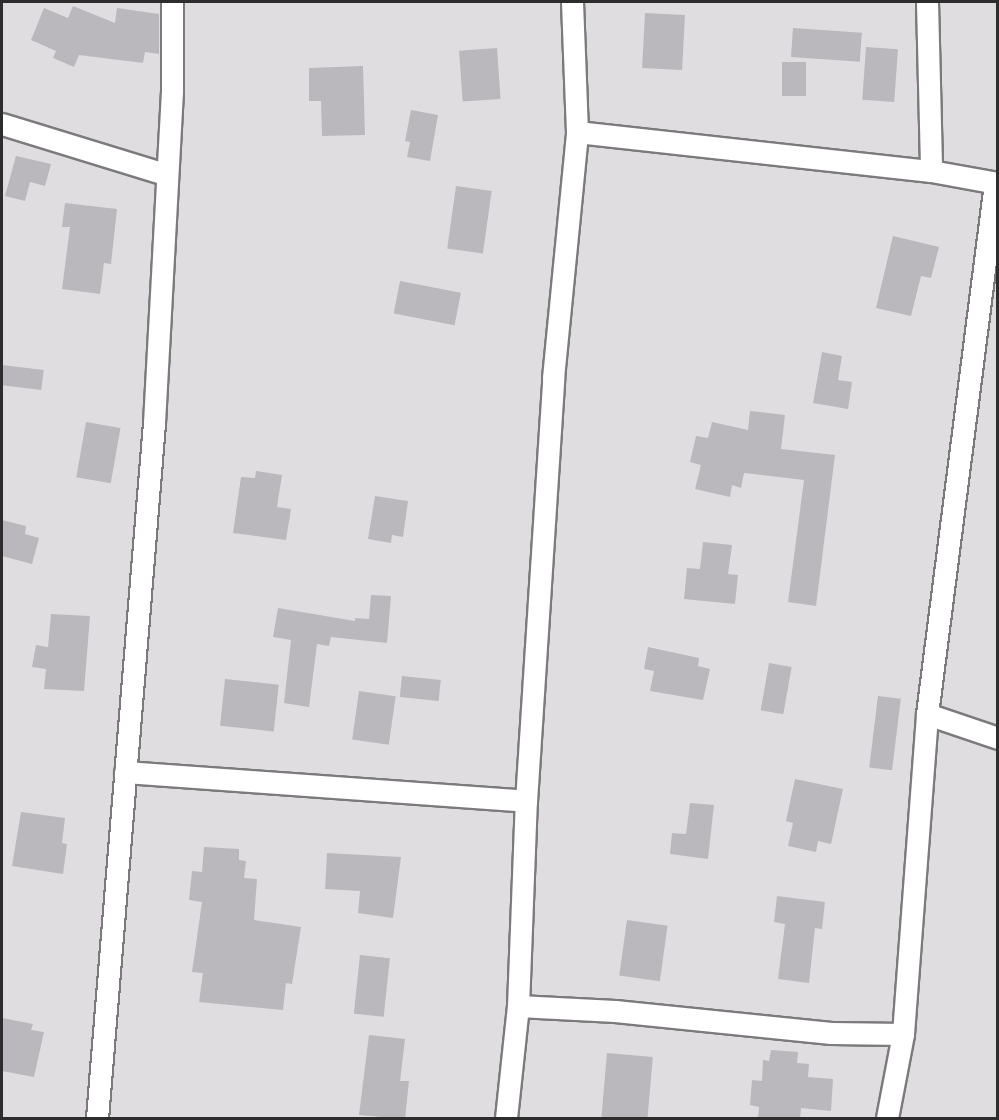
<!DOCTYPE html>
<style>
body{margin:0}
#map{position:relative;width:999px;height:1120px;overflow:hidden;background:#e0dde1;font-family:"Titillium Web",sans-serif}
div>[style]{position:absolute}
.building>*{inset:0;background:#bab8bc;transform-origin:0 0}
.roads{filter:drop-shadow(2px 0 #7c7a7d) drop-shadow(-2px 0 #7c7a7d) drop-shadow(0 2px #7c7a7d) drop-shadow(0 -2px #7c7a7d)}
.minor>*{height:21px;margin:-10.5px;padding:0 10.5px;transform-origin:10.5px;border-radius:10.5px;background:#fff}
span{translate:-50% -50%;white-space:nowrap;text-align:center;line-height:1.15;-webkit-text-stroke:6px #e0dde1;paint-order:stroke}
.frame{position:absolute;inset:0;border:3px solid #2e2d2e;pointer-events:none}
</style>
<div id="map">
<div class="building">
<i style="clip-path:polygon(73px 6px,115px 23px,117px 8px,159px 14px,159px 54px,145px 52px,143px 63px,79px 55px,74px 67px,53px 58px,56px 51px,31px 40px,44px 8px,68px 18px)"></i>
<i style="left:645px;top:13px;width:40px;height:55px;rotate:3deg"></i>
<i style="left:793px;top:28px;width:69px;height:29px;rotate:4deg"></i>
<i style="left:866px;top:47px;width:32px;height:53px;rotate:4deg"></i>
<i style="left:497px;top:48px;width:51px;height:38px;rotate:86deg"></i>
<i style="left:782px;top:62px;width:24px;height:34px"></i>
<i style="clip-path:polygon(363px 66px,365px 135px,322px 136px,321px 101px,309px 101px,309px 68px)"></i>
<i style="clip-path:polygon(411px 110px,438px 115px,430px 161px,407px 157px,410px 142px,405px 141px)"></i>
<i style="clip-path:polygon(16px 156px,51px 164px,45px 186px,30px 182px,25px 201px,5px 196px)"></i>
<i style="left:456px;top:186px;width:36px;height:63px;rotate:8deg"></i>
<i style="clip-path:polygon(65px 203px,117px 209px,111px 264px,104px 263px,100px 294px,62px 289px,70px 227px,62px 227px)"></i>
<i style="clip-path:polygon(893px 236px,939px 247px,931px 278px,921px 276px,911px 316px,876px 308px)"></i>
<i style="left:400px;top:281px;width:62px;height:33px;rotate:11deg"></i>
<i style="clip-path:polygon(822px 352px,842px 356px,838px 380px,852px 382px,848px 409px,813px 403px)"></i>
<i style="left:2px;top:365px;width:42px;height:20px;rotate:7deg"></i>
<i style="clip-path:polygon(750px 411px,785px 415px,781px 449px,835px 455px,816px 606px,788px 602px,804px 480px,744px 473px,741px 488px,732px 485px,730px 497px,695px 489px,701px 465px,690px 462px,696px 436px,708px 438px,712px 422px,748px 430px)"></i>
<i style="left:86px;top:422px;width:35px;height:56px;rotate:10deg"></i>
<i style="clip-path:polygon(256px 471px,282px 475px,277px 507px,291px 509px,286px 540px,233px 533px,241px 477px,255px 478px)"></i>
<i style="clip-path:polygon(375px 496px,408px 501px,403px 537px,392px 535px,391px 543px,368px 539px)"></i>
<i style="clip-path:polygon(2px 520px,26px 526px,25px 534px,39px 538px,32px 564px,2px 556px)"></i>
<i style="clip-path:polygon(703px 542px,732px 545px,728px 574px,738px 575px,735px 604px,684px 599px,687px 568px,700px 569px)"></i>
<i style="clip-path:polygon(371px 595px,391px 596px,387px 643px,331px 637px,329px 646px,317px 644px,309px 707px,284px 703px,291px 640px,273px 637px,278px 608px,355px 621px,355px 618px,369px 619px)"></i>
<i style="clip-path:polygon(51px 614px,90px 616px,84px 691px,44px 689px,46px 669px,32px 667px,36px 645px,48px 647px)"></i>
<i style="clip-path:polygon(648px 647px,699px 658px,698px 666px,710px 669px,703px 700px,650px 691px,654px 671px,644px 669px)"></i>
<i style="left:769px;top:663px;width:23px;height:48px;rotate:10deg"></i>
<i style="left:402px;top:676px;width:39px;height:21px;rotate:6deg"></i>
<i style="left:225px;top:679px;width:54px;height:47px;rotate:6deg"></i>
<i style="left:359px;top:691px;width:37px;height:49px;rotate:8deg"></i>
<i style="left:878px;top:696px;width:23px;height:72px;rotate:7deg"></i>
<i style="clip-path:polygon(795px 779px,843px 789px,831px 844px,818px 841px,816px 852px,788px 846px,793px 823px,786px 821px)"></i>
<i style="clip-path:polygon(690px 803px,714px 805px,708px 859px,670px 854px,672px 833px,686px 834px)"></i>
<i style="clip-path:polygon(21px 812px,65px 818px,62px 843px,67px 844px,63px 874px,12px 866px)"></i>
<i style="clip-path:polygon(204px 847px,239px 849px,239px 860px,246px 861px,244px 878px,257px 879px,254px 920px,301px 927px,292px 984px,286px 983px,283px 1010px,199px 1002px,203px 973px,192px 972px,202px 902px,189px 900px,192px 871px,202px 872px)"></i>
<i style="clip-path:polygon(327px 853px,401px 857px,393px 918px,358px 913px,360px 891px,325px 889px)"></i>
<i style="clip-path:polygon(777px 896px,825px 902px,822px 929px,815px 928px,809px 983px,778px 979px,785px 924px,774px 922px)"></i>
<i style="left:627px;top:920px;width:41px;height:56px;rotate:8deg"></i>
<i style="left:360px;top:955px;width:30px;height:59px;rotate:6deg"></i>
<i style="clip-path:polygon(2px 1018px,33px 1024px,31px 1030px,44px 1032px,34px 1077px,2px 1071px)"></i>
<i style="clip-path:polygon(369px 1035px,405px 1039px,400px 1081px,409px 1081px,405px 1119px,359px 1115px)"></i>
<i style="clip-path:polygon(771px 1050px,798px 1052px,797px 1063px,809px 1064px,808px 1077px,833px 1079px,831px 1111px,801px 1108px,800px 1119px,758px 1119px,759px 1107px,750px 1105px,752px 1080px,762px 1081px,763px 1060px,769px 1061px)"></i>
<i style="left:607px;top:1053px;width:46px;height:64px;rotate:5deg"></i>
</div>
<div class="roads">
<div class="minor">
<i style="left:927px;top:2px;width:169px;rotate:88.6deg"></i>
<i style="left:2px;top:124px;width:170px;rotate:17.1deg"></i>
<i style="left:577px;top:132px;width:356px;rotate:6.3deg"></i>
<i style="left:931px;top:171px;width:68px;rotate:10.2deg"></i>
<i style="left:927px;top:714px;width:75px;rotate:18.7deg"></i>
<i style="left:125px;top:772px;width:402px;rotate:4.1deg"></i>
<i style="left:518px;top:1006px;width:97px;rotate:3deg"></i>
<i style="left:615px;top:1011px;width:217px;rotate:5.8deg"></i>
<i style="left:831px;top:1033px;width:72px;rotate:0.8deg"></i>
<i style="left:97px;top:1118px;width:697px;rotate:-85.31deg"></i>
<i style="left:154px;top:423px;width:331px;rotate:-86.9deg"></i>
<i style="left:172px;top:92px;width:90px;rotate:-90deg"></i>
<i style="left:506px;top:1118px;width:113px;rotate:-83.9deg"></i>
<i style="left:518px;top:1006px;width:205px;rotate:-87.8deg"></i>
<i style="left:526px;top:801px;width:424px;rotate:-86.3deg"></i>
<i style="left:553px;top:378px;width:247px;rotate:-84.4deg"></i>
<i style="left:577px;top:132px;width:130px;rotate:-92.2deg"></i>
<i style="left:887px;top:1118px;width:86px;rotate:-79.2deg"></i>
<i style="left:903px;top:1034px;width:321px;rotate:-85.7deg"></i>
<i style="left:927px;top:714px;width:535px;rotate:-82.7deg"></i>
</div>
</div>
<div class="frame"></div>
</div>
